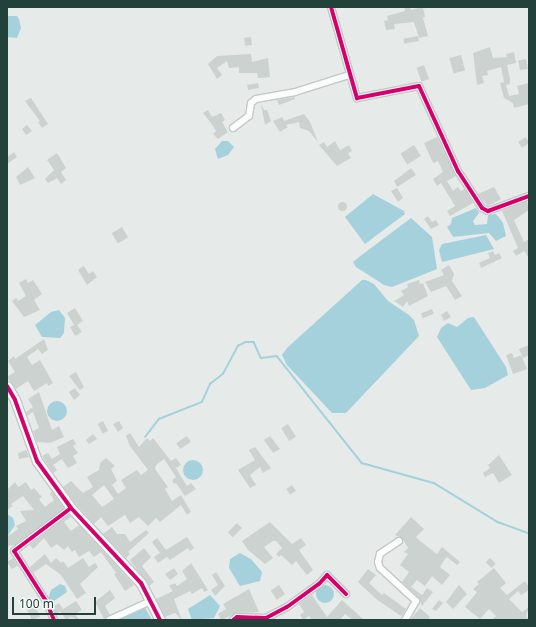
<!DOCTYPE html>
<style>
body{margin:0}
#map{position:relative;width:536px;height:627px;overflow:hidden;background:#e6ebe9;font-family:"Noto Sans",sans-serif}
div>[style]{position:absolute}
.water>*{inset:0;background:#a4d1dc}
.round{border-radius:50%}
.stream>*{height:1.5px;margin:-0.75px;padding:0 0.75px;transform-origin:0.75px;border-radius:0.75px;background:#a4d1dc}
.building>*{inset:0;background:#ccd2d0;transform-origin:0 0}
.roads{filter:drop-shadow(1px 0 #c3c8c6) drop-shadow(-1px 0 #c3c8c6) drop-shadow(0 1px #c3c8c6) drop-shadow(0 -1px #c3c8c6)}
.street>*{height:6px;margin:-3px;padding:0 3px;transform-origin:3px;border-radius:3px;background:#fbfcfc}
.secondary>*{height:9px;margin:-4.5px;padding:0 4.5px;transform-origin:4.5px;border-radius:4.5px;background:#fbfcfc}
.cycleway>*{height:4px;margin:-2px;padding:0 2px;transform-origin:2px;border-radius:2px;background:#d6006c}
span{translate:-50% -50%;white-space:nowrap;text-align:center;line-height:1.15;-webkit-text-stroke:3px #f4faf7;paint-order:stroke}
.frame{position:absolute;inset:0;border:8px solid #21413a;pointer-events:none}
.scale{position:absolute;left:12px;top:597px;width:84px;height:18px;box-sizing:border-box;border:2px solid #21413a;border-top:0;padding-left:5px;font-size:12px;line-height:14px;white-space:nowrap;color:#21413a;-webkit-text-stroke:3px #f4faf7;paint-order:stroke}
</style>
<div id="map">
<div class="water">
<i style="clip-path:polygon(7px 16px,17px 16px,19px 19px,21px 28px,17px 38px,7px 37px)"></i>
<i style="clip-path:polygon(222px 141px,228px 141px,234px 147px,228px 155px,218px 159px,215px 149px)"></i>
<i style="clip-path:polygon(373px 194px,404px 211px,405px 214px,365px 244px,345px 217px)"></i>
<i style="clip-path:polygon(476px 208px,479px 213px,473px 221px,475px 225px,487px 224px,488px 215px,496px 214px,503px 223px,506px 236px,496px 241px,489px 233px,453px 237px,447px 227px,451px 224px,452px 218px)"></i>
<i style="clip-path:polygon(411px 218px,432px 237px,437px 269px,392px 287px,384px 285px,356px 267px,353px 262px,359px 257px)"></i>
<i style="clip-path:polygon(486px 235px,494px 249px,442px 262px,439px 250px,442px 244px)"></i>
<i style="clip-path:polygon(362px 280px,366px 280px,374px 284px,388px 301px,409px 315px,414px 320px,419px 336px,346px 413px,332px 413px,287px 365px,282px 355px,287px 348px)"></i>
<i style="clip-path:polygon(59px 310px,65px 318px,64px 333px,60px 338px,42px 337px,35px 325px,51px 312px)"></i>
<i style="clip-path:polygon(474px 317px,506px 367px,508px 375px,485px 388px,471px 390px,437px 337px,441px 328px,448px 323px,457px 327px,468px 318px)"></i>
<i class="round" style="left:47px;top:401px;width:20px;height:20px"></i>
<i class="round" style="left:183px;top:460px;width:20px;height:20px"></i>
<i style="clip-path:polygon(7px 514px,13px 518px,15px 525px,7px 537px)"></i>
<i style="clip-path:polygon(240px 553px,251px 559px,262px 572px,260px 581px,240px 586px,229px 568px,230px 559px)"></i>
<i style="clip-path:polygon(60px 584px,65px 586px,67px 592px,54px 601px,48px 599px,51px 590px)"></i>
<i class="round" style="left:316px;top:585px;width:18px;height:18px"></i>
<i style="clip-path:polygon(210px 595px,220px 606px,214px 618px,192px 620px,188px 609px)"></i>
<i style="clip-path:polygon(144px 606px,152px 620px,114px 620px)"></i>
</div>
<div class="stream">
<i style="left:145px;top:437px;width:23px;rotate:-52deg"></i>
<i style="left:159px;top:419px;width:46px;rotate:-21.6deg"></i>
<i style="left:202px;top:402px;width:20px;rotate:-66deg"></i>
<i style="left:210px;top:384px;width:16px;rotate:-38deg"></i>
<i style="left:223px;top:374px;width:32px;rotate:-62deg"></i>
<i style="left:238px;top:346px;width:9px;rotate:-27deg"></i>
<i style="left:246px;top:342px;width:8px"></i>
<i style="left:254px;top:342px;width:17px;rotate:66deg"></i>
<i style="left:261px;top:358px;width:16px;rotate:-7deg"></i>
<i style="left:277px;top:356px;width:137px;rotate:51.5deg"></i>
<i style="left:362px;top:463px;width:75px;rotate:15.5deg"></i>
<i style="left:434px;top:483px;width:75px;rotate:31.4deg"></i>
<i style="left:498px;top:522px;width:33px;rotate:20deg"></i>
</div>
<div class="building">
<i style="clip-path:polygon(404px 7px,410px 7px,411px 10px,423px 7px,425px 17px,423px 18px,428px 36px,419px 38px,414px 22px,394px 24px,395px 29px,386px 30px,384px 21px,388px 20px,387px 16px,405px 11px)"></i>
<i style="left:418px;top:36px;width:5px;height:15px;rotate:79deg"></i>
<i style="left:251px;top:37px;width:8px;height:7px;rotate:83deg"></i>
<i style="clip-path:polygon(490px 47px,493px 58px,507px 57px,506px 54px,514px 52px,516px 63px,507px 65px,510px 79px,510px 84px,506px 85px,509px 96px,519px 94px,517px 86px,529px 83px,529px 104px,514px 108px,513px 103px,504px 98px,500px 83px,504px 82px,501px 67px,487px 71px,488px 75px,482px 76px,484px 83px,477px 85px,473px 53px)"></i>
<i style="clip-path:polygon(251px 54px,252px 62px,268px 58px,270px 77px,258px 78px,257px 73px,239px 73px,239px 67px,229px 68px,227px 61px,217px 68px,222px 75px,217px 79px,208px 64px,217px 56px)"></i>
<i style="left:461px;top:55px;width:16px;height:12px;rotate:75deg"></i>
<i style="left:526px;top:59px;width:10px;height:8px;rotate:79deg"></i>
<i style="left:424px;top:65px;width:15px;height:8px;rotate:70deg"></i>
<i style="left:258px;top:83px;width:5px;height:11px;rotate:79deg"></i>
<i style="clip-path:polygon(294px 97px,295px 99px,279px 105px,277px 100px)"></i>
<i style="clip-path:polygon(31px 98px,48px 124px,42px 128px,38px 122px,40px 121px,25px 101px)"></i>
<i style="clip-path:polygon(261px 104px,264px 110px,267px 110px,271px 121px,265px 125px)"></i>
<i style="clip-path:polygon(208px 110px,212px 117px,221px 113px,225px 120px,222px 122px,228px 132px,218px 139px,213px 134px,216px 131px,211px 123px,203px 113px)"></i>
<i style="clip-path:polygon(304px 114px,310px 122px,318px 142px,309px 131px,300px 128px,299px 122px,286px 125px,288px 127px,280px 132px,273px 121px,282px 117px,284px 121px)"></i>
<i style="clip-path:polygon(27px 125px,32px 131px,26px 135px,22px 129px)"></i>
<i style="clip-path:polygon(437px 137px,456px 176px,447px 181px,453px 191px,458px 187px,461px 191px,465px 189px,473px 203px,450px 216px,447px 211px,455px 206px,441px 183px,437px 186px,433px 179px,443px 172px,438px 161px,433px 163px,424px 143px)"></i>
<i style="clip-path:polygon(526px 137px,529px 143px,522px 148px,518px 142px)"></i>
<i style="clip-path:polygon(335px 141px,340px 150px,349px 145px,352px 151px,348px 153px,351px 158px,337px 166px,319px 145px,324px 142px,327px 147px)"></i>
<i style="left:414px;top:145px;width:13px;height:16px;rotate:58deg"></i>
<i style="clip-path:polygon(14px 152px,17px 157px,7px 164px,7px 157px)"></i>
<i style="clip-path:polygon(57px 153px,66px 168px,61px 172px,66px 180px,61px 184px,57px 178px,48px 183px,45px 179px,54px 170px,47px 160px)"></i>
<i style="clip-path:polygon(28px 167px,35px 178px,20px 185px,16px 177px)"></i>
<i style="clip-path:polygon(411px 168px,416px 175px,397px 187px,394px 181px)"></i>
<i style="clip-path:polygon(494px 187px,501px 199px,488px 206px,478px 194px)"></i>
<i style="clip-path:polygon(397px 188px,403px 198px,398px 202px,391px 191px)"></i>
<i style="clip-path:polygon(527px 201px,529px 210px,514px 220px,524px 242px,529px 239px,529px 258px,524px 251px,516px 256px,513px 251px,518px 248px,502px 211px)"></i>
<i class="round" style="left:337.5px;top:201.5px;width:9px;height:9px"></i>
<i style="clip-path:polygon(428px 216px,432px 222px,436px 220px,439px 225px,431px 229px,424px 219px)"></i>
<i style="left:122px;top:227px;width:12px;height:12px;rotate:59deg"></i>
<i style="clip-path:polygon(493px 251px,495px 255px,499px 253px,502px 258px,481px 268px,479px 263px,490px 258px,488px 253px)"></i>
<i style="clip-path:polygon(449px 265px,454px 274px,452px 281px,462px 296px,455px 300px,446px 286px,431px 292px,425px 282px,444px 275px,441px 270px)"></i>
<i style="clip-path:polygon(84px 266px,89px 274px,93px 271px,97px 277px,87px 285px,78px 270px)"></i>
<i style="clip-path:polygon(26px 279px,28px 283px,33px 280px,42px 294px,34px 300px,40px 310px,24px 317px,12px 301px,16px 298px,18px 301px,26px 296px,19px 283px)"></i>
<i style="clip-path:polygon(419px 280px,420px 284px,423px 283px,428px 296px,409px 306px,407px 301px,403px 307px,394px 301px,404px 295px,401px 291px,408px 287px,407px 284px)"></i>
<i style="clip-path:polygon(75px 308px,83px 321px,77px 325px,82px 332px,75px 336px,70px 327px,74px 325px,67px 313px)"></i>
<i style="left:432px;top:309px;width:5px;height:12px;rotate:68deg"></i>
<i style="clip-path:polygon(447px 311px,451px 317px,444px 321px,441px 315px)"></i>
<i style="clip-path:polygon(44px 339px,48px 350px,42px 354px,38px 349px,27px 357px,32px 365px,40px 360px,53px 383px,48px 386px,47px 383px,34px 391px,28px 381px,16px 389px,7px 377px,15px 372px,8px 361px,14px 356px,15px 359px)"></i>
<i style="clip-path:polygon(529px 345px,529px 355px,523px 358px,519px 349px)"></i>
<i style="clip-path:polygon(512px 353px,514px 358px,521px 355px,527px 369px,513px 374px,506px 355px)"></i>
<i style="clip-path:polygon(76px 372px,84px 387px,80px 390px,69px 376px)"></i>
<i style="clip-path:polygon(75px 388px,80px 395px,74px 400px,69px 392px)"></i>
<i style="clip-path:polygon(39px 392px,52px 430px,59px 426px,64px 437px,50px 443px,37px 442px,33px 431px,39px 428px,33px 412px,27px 416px,26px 412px,33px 407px,28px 399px)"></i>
<i style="left:103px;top:421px;width:11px;height:6px;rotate:63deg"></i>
<i style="clip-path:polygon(119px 421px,123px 428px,118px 432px,113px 424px)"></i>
<i style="left:288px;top:424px;width:15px;height:8px;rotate:58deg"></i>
<i style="clip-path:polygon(evenodd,130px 433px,139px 447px,147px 438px,150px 441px,153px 438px,171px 461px,176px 458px,181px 465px,176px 468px,180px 475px,187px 486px,191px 483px,196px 489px,185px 496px,176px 483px,174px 484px,172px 480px,176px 477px,164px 459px,156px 465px,155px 469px,168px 487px,165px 489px,172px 501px,181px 495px,191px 512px,187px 515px,181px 505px,160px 522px,156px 518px,148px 526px,139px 517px,130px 523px,125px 515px,108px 526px,101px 517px,94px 524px,76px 504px,63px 487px,71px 481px,83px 493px,93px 487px,87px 477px,99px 470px,100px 463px,106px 458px,115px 466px,111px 469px,117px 481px,112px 485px,118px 494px,126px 488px,121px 480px,137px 470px,141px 475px,148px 470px,130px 446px,126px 436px,130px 433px,104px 485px,114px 499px,102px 507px,92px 495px,104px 485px)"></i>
<i style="clip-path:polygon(93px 434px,97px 439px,89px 444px,86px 440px)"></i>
<i style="left:187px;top:436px;width:7px;height:13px;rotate:56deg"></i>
<i style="clip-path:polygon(270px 436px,280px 449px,273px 453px,264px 440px)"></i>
<i style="clip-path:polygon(73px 439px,76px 444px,73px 446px,78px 453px,73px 456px,77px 463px,68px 468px,62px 459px,53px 465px,57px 470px,53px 473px,42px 456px,48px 453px,52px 459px,60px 454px,57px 447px)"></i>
<i style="clip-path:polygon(255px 447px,271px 468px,263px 473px,260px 467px,250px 475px,256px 485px,250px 488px,238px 470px,255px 460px,249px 450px)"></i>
<i style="clip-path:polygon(26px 450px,29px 457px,19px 459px,18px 453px)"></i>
<i style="clip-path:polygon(499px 455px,512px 475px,499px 483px,493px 473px,485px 477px,483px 473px,490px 468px,488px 465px)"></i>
<i style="clip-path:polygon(15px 482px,18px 487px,26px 482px,31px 490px,34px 488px,42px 497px,39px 499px,45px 507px,54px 500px,50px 493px,52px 492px,64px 508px,15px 545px,7px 546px,7px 537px,18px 529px,16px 526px,26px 521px,20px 511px,34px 510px,23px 496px,11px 504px,13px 506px,7px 510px,7px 490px)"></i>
<i style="left:292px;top:485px;width:7px;height:7px;rotate:56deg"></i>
<i style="clip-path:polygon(69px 515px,71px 517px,64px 522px,71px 531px,79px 525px,134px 585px,125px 591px,114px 574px,116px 573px,101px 552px,94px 557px,89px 551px,79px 557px,75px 550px,72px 552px,68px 546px,64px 550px,57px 544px,51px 548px,44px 538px,33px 549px,30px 545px)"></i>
<i style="clip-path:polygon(411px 517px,424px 529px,416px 537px,420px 541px,437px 554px,442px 547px,460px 562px,457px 565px,447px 557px,445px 559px,440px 567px,450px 575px,442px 585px,432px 576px,425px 586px,417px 580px,411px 587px,422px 595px,427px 588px,433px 592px,422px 606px,419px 598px,402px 582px,409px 572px,400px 565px,408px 554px,404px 552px,408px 548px,402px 538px,395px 535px)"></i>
<i style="clip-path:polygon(270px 522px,292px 544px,301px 538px,306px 545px,299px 550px,313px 570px,307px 575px,296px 561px,292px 565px,281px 555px,279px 557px,276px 554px,282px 548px,276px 541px,273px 541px,264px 547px,273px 558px,265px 564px,248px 550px,242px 541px)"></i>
<i style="left:237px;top:523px;width:7px;height:13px;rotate:45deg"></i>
<i style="clip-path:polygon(112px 527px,117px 534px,125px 534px,130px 542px,146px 530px,149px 533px,128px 552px,130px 554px,126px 558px,103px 534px)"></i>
<i style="clip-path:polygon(187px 537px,194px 548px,190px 551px,188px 548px,170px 560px,167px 557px,158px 563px,154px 557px,160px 553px,152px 542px,157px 538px,166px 550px)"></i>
<i style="clip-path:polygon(144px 548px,151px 557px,142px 566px,154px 582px,149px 586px,130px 560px)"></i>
<i style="clip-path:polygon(45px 554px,51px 563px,56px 558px,61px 563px,63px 561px,68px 568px,83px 558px,89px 567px,95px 563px,98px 567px,80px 584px,86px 593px,77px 599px,61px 575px,46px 564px,33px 573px,30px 567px)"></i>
<i style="left:13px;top:558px;width:9px;height:7px;rotate:58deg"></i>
<i style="left:490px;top:558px;width:8px;height:6px;rotate:45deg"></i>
<i style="clip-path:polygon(191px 563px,208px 590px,204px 592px,202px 588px,192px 594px,190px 591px,174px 599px,182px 620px,175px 613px,165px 617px,156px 599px,173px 591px,169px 586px,175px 583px,177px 586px,187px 579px,182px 571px)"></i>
<i style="clip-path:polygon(174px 568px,178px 574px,170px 580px,165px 574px)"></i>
<i style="clip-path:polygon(494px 568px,506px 583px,500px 588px,507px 595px,525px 581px,529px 587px,529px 590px,521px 595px,518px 591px,509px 599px,522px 612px,529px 607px,526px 616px,529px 620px,492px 620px,496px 616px,489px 609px,480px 619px,465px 607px,477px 592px,473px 589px,479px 584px,477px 582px)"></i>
<i style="clip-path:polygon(368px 569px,376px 575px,369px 583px,382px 595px,384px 593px,406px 609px,403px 614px,401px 616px,376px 599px,358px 582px)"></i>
<i style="clip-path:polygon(216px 572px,225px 586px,215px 596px,211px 590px,218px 585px,212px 575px)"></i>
<i style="left:279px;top:585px;width:11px;height:10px;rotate:56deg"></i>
<i style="clip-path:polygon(459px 585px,467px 594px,453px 609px,446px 602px)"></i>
<i style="clip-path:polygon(249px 589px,259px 612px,237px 613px,221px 620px,218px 614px,226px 609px,223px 604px)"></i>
<i style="clip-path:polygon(110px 590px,115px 598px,105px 606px,110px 615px,104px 619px,95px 602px)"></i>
<i style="clip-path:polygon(312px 595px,327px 617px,342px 600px,364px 620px,353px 620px,345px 614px,340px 620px,312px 620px,309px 616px,303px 620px,300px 615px,304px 612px,299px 604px)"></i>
<i style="clip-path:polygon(439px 600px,443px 603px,436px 611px,432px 609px)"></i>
<i style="clip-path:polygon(76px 601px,82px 610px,75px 614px,79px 620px,71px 617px,66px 620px,60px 611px)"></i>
<i style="clip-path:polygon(59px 603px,63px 609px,56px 614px,53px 607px)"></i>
<i style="clip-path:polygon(36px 607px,40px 617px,32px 620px,27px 610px)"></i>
<i style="clip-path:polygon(420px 608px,430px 617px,428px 620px,411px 619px)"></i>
</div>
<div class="roads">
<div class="street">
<i style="left:331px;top:7px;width:95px;rotate:74.1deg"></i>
<i style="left:357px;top:98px;width:63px;rotate:-11deg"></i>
<i style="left:419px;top:86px;width:94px;rotate:65.4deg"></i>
<i style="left:458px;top:171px;width:44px;rotate:57deg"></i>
<i style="left:482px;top:208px;width:7px;rotate:27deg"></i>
<i style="left:488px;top:211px;width:44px;rotate:-20.1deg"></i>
<i style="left:233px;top:128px;width:20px;rotate:-37deg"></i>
<i style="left:249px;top:116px;width:13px;rotate:-81deg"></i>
<i style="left:251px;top:103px;width:6px;rotate:-39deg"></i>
<i style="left:256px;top:99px;width:40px;rotate:-10deg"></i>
<i style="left:295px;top:92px;width:57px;rotate:-17.5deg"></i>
<i style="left:399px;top:541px;width:23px;rotate:146deg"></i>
<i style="left:380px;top:554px;width:8px;rotate:104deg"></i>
<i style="left:378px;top:562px;width:6px;rotate:72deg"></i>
<i style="left:380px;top:568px;width:49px;rotate:42.5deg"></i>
<i style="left:416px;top:601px;width:22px;rotate:120deg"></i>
<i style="left:54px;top:620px;width:21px;rotate:-113deg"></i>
<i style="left:46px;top:601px;width:59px;rotate:-122.6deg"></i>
<i style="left:14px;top:551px;width:71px;rotate:-37deg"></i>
<i style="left:109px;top:620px;width:46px;rotate:-24.3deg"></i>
<i style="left:233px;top:620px;width:5px;rotate:-37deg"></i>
<i style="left:237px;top:617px;width:29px;rotate:2deg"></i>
<i style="left:266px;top:618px;width:24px;rotate:-28deg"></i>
<i style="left:287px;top:607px;width:39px;rotate:-36deg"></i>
<i style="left:319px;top:584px;width:12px;rotate:-48deg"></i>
<i style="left:327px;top:575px;width:27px;rotate:45deg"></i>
</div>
<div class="secondary">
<i style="left:7px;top:386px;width:16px;rotate:60deg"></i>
<i style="left:15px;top:400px;width:65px;rotate:70.2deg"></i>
<i style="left:37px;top:461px;width:58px;rotate:54.1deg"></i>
<i style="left:71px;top:508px;width:103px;rotate:47deg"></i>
<i style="left:141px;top:583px;width:42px;rotate:62.8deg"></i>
</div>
</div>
<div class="cycleway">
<i style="left:331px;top:7px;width:95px;rotate:74.1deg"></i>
<i style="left:357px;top:98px;width:63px;rotate:-11deg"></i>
<i style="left:419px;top:86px;width:94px;rotate:65.4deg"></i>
<i style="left:458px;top:171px;width:44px;rotate:57deg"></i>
<i style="left:482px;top:208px;width:7px;rotate:27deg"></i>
<i style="left:488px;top:211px;width:44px;rotate:-20.1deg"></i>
<i style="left:7px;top:386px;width:16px;rotate:60deg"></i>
<i style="left:15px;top:400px;width:65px;rotate:70.2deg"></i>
<i style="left:37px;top:461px;width:58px;rotate:54.1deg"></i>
<i style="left:71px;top:508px;width:103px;rotate:47deg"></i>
<i style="left:141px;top:583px;width:42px;rotate:62.8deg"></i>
<i style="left:54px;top:620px;width:21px;rotate:-113deg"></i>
<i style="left:46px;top:601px;width:59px;rotate:-122.6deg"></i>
<i style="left:14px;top:551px;width:71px;rotate:-37deg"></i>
<i style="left:233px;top:620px;width:5px;rotate:-37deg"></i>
<i style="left:237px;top:617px;width:29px;rotate:2deg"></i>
<i style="left:266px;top:618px;width:24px;rotate:-28deg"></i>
<i style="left:287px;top:607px;width:39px;rotate:-36deg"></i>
<i style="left:319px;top:584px;width:12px;rotate:-48deg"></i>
<i style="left:327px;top:575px;width:27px;rotate:45deg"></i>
</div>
<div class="frame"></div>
<div class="scale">100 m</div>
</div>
